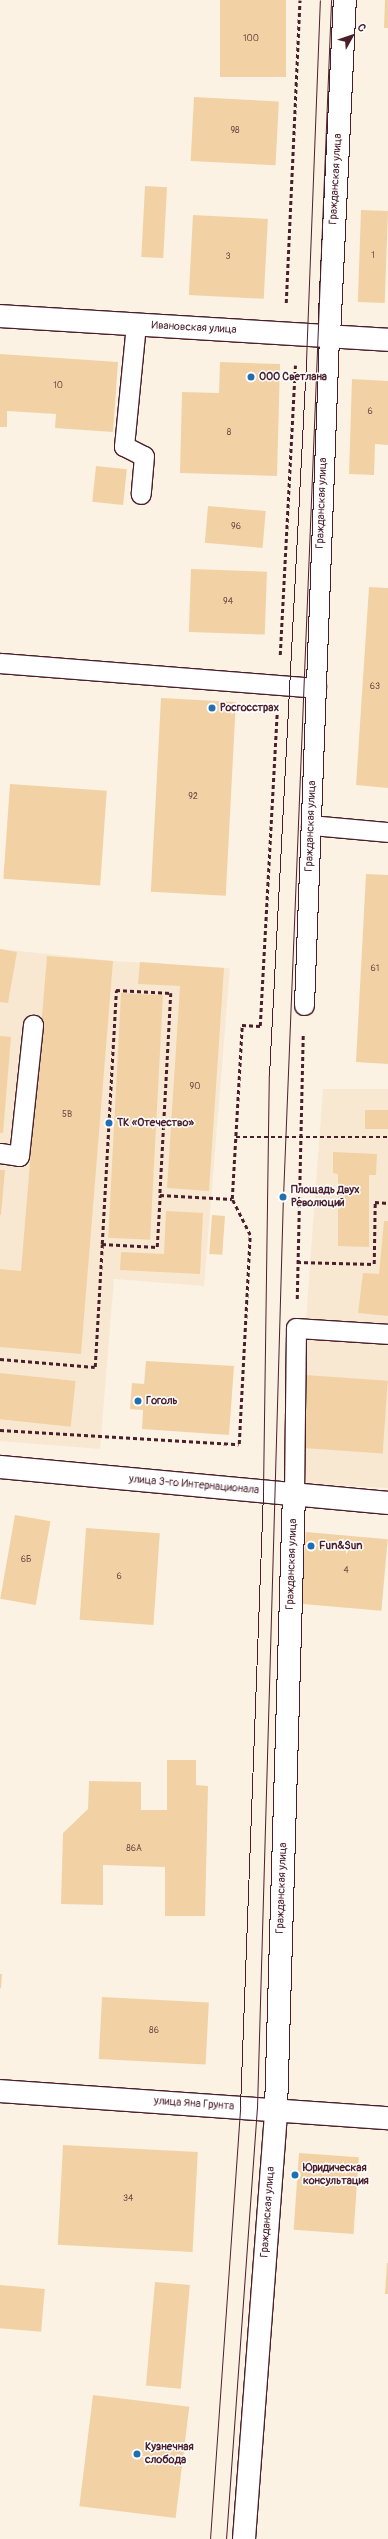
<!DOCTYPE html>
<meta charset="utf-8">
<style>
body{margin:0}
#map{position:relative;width:388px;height:2539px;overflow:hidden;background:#fbf2e4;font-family:Pangolin,sans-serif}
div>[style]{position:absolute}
.built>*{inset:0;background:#f8e8d1}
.building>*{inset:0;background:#f2d2a4;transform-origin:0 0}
.path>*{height:2.5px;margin-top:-1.25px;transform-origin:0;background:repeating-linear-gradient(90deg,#4a1f2b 0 4px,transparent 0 7px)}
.roads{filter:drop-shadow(1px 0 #4a1f2b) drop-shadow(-1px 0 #4a1f2b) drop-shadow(0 1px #4a1f2b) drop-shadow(0 -1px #4a1f2b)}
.service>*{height:19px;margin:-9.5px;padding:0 9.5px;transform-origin:9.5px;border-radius:9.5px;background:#fff}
.minor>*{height:22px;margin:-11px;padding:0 11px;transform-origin:11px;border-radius:11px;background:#fff}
.secondary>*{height:22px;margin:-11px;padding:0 11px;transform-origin:11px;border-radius:11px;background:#fff}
.tram>*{height:1px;margin:-0.5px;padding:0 0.5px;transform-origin:0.5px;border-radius:0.5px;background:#4a1f2b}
.dots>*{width:11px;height:11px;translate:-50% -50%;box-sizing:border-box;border:2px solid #fff;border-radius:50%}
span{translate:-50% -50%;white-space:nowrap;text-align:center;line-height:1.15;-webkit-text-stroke:3px #fff;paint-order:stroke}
.number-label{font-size:9px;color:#744c49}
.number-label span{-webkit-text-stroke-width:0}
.street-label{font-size:11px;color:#4a1f2b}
.poi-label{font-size:11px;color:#4a1f2b;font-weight:700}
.left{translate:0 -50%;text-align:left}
.north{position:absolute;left:332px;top:16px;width:40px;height:40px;-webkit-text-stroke:3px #fff;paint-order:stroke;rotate:50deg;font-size:11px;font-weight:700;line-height:16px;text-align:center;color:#4a1f2b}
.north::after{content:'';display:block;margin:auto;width:14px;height:18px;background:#4a1f2b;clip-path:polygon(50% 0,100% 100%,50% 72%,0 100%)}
</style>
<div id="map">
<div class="built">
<i style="clip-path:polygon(0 949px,113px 961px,230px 968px,204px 1286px,114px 1279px,100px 1449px,0 1441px)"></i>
<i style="clip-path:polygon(323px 1089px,388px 1089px,388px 1488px,294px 1483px)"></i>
</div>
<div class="building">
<i style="left:220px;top:0;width:66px;height:77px"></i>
<i style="clip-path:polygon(385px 0,388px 0,388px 28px,384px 28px)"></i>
<i style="left:194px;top:97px;width:85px;height:64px;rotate:3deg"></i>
<i style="left:145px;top:186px;width:22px;height:71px;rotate:3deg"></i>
<i style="left:361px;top:210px;width:27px;height:92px;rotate:2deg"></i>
<i style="left:193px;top:215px;width:75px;height:80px;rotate:3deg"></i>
<i style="clip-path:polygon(0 354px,118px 362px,113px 432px,55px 428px,56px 414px,7px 411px,7px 427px,0 427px)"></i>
<i style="clip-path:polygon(220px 362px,280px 364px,277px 476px,180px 473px,182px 392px,219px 393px)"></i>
<i style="clip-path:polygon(352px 379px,388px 381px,388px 445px,375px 444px,374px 475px,349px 474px)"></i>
<i style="left:96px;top:466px;width:31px;height:36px;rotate:6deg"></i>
<i style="left:208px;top:506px;width:58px;height:37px;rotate:5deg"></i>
<i style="left:191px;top:569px;width:76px;height:63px;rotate:2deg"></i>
<i style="clip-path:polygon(369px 587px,388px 588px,388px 788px,356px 785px)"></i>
<i style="left:161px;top:698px;width:75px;height:194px;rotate:3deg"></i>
<i style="left:10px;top:784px;width:97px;height:95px;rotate:4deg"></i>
<i style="clip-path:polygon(366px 874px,388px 875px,388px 1064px,356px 1062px)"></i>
<i style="clip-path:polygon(0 949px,17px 952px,8px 1003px,0 1002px)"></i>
<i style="clip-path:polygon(47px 956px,113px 961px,81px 1354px,0 1347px,0 1269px,21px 1271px)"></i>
<i style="clip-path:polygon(140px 962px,224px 968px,209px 1191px,167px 1188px,180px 986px,138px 984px)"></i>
<i style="left:121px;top:993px;width:42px;height:245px;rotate:3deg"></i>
<i style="clip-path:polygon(0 1036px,11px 1037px,3px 1133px,0 1133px)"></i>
<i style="left:365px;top:1110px;width:23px;height:19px"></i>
<i style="clip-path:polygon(333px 1152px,377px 1154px,376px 1175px,369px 1175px,369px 1247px,338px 1246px,338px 1174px,333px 1173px)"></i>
<i style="clip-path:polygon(0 1170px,5px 1170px,1px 1215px,0 1215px)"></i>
<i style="clip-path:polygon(166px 1211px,203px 1213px,200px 1274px,120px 1270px,121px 1252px,164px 1254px)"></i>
<i style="left:212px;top:1215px;width:13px;height:39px;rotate:4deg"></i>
<i style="clip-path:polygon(384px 1221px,388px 1221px,388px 1316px,358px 1313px,363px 1273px,379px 1274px)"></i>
<i style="clip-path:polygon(146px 1361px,234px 1366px,229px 1435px,142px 1429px,143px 1410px,130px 1409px,132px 1383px,144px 1384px)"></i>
<i style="left:0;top:1373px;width:76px;height:46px;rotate:6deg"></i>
<i style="left:305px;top:1375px;width:83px;height:73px;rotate:4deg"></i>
<i style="left:15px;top:1515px;width:36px;height:85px;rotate:10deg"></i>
<i style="left:86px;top:1528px;width:74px;height:92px;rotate:4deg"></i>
<i style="left:306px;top:1532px;width:82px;height:72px;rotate:5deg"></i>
<i style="clip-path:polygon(167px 1760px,196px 1760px,196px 1785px,208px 1786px,205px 1916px,165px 1916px,165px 1867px,103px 1865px,103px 1905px,61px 1904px,63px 1833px,88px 1809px,89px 1781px,141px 1782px,141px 1810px,167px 1810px)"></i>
<i style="clip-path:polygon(0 1974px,2px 1974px,1px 1988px,0 1988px)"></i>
<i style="left:102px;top:1997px;width:107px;height:62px;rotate:3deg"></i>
<i style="left:63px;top:2145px;width:135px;height:100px;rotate:3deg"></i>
<i style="left:299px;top:2153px;width:60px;height:77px;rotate:4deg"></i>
<i style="clip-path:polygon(387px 2263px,388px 2263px,388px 2294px,385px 2294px)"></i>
<i style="left:155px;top:2282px;width:35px;height:104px;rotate:5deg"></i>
<i style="left:0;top:2285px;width:45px;height:43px;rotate:5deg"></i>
<i style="left:93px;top:2395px;width:97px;height:112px;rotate:7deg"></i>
</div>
<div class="path">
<i style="left:286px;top:303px;width:303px;rotate:-87.4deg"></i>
<i style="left:280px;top:655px;width:290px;rotate:-87deg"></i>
<i style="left:236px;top:1137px;width:152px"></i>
<i style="left:102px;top:1244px;width:254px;rotate:-86.8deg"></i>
<i style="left:116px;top:990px;width:55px;rotate:3.1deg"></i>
<i style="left:171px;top:993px;width:202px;rotate:93.1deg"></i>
<i style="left:297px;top:1262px;width:77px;rotate:1.5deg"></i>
<i style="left:374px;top:1264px;width:62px;rotate:-89.1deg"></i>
<i style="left:375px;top:1202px;width:13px;rotate:4deg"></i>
<i style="left:297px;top:1299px;width:265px;rotate:-88.7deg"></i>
<i style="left:0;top:1359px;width:95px;rotate:4.8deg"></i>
<i style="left:95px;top:1367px;width:123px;rotate:-86.7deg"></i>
<i style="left:102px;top:1244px;width:55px;rotate:3.1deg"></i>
<i style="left:157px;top:1247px;width:52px;rotate:-86.7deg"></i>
<i style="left:160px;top:1195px;width:72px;rotate:3.2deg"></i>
<i style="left:232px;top:1199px;width:174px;rotate:-86.7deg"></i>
<i style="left:242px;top:1025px;width:18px;rotate:3deg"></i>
<i style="left:260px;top:1026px;width:312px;rotate:-86.9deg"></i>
<i style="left:0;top:1430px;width:239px;rotate:3.4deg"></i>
<i style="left:239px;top:1444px;width:209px;rotate:-87deg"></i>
<i style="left:250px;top:1235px;width:40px;rotate:-116.6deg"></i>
</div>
<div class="roads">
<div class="service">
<i style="left:136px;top:324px;width:123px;rotate:95.6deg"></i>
<i style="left:124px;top:446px;width:22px;rotate:27deg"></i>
<i style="left:144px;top:456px;width:38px;rotate:95deg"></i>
<i style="left:0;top:663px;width:317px;rotate:4.5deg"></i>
<i style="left:311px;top:825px;width:77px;rotate:5.2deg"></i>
<i style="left:304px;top:1005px;width:669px;rotate:-87.86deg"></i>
<i style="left:0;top:1153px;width:19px;rotate:9deg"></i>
<i style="left:19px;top:1156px;width:132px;rotate:-83.9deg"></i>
<i style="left:294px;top:1493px;width:165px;rotate:-89.3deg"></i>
<i style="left:296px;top:1328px;width:92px;rotate:3.7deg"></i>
</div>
<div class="minor">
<i style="left:329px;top:336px;width:336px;rotate:-87.3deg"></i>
<i style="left:0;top:1467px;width:390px;rotate:5.3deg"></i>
<i style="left:0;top:2091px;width:389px;rotate:4deg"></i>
<i style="left:244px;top:2539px;width:430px;rotate:-85.7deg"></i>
<i style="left:276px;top:2110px;width:617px;rotate:-88.33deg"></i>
</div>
<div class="secondary">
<i style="left:0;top:316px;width:389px;rotate:3.5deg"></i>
</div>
</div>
<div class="tram">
<i style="left:210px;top:2539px;width:433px;rotate:-86deg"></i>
<i style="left:240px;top:2107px;width:616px;rotate:-87.86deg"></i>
<i style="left:263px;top:1491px;width:416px;rotate:-89.2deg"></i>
<i style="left:269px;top:1075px;width:715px;rotate:-87.03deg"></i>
<i style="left:306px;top:361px;width:361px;rotate:-87.8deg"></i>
<i style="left:226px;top:2539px;width:432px;rotate:-85.9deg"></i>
<i style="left:257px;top:2108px;width:911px;rotate:-88.37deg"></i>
<i style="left:283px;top:1197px;width:1198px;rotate:-87.7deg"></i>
</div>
<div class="dots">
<i style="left:251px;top:377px;background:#1f6fb2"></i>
<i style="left:212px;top:708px;background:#1f6fb2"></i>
<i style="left:109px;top:1123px;background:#1f6fb2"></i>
<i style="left:283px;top:1197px;background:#1f6fb2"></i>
<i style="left:138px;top:1401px;background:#1f6fb2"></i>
<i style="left:311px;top:1546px;background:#1f6fb2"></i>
<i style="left:295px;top:2175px;background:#1f6fb2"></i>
<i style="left:137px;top:2454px;background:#1f6fb2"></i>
</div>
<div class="number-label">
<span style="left:251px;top:39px">100</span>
<span style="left:235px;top:131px">98</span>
<span style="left:373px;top:256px">1</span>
<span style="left:228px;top:257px">3</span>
<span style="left:58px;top:386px">10</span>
<span style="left:370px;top:412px">6</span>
<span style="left:229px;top:433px">8</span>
<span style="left:236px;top:527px">96</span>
<span style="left:228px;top:602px">94</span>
<span style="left:375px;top:687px">63</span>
<span style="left:193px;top:797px">92</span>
<span style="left:375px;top:969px">61</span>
<span style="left:195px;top:1087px">90</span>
<span style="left:67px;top:1115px">5В</span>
<span style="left:26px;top:1560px">6Б</span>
<span style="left:346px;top:1571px">4</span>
<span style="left:119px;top:1577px">6</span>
<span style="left:134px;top:1849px">86А</span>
<span style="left:154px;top:2031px">86</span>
<span style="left:128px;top:2199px">34</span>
</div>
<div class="street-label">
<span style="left:336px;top:179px;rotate:-87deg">Гражданская улица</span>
<span style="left:194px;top:328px;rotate:3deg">Ивановская улица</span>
<span style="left:322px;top:503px;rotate:-88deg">Гражданская улица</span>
<span style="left:311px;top:826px;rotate:-88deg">Гражданская улица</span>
<span style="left:194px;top:1485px;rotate:5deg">улица 3-го Интернационала</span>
<span style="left:292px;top:1564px;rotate:-88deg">Гражданская улица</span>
<span style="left:282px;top:1888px;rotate:-88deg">Гражданская улица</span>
<span style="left:194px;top:2104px;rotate:4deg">улица Яна Грунта</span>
<span style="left:268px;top:2212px;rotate:-86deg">Гражданская улица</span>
</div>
<div class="poi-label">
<span class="left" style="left:259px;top:377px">ООО Светлана</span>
<span class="left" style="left:220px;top:708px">Росгосстрах</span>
<span class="left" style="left:117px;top:1123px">ТК «Отечество»</span>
<span class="left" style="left:291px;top:1197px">Площадь Двух<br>Революций</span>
<span class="left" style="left:146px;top:1401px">Гоголь</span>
<span class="left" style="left:319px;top:1546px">Fun&amp;Sun</span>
<span class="left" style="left:303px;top:2175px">Юридическая<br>консультация</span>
<span class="left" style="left:145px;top:2454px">Кузнечная<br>слобода</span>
</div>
<div class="north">С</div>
</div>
